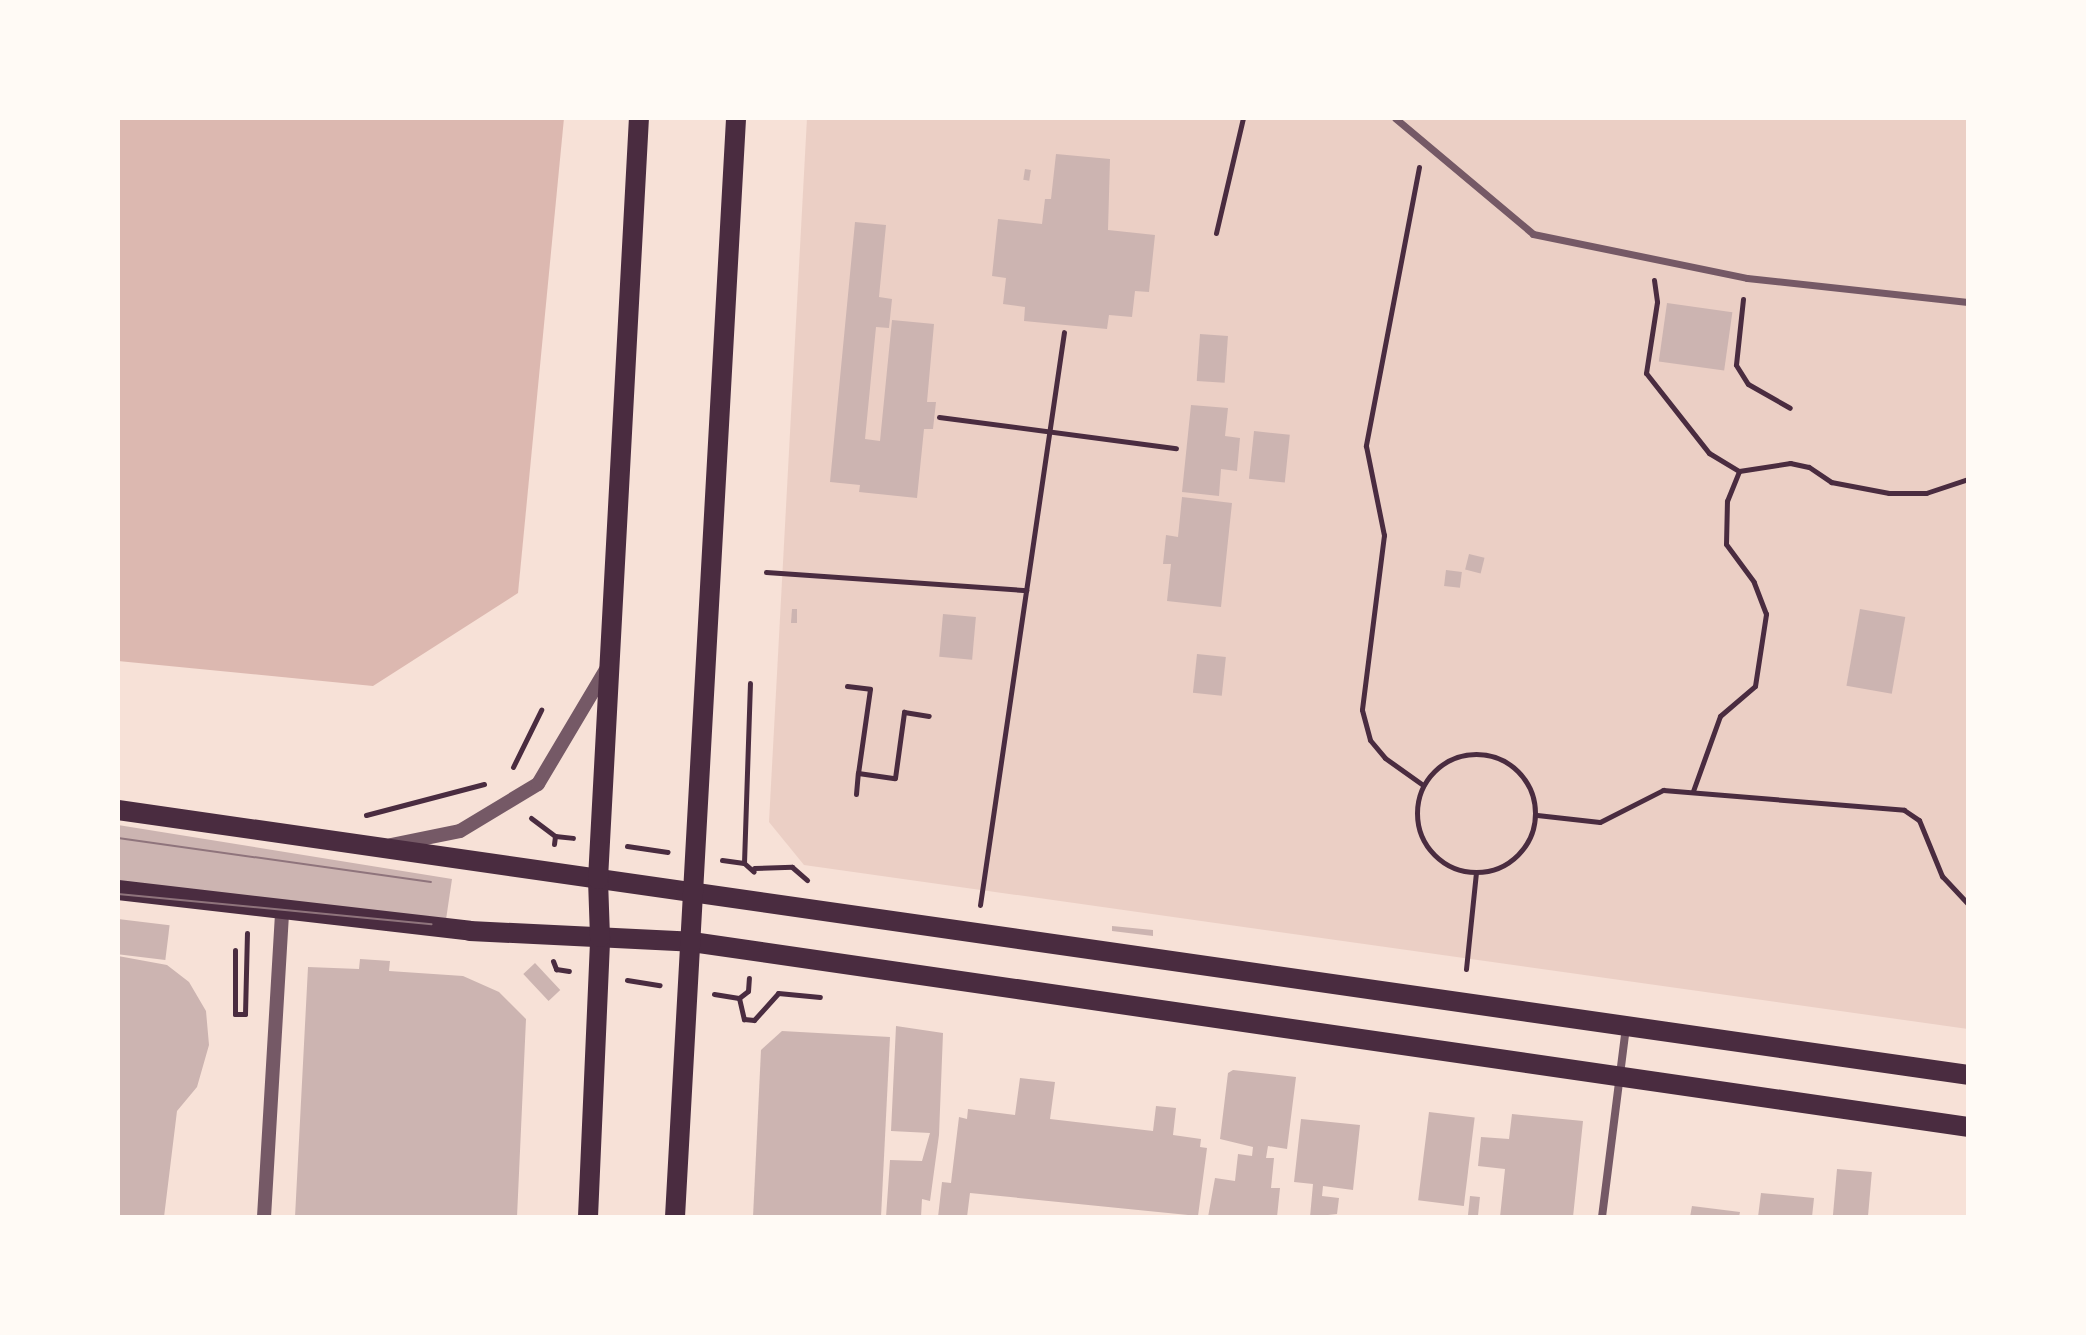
<!DOCTYPE html>
<style>
body{margin:0}
#map{position:relative;width:2086px;height:1335px;overflow:hidden;background:#f7e1d7;font-family:"Archivo Narrow",sans-serif}
div>[style]{position:absolute}
.green>*{inset:0;background:#ebcfc5}
.water>*{inset:0;background:#dcb8b0}
.building>*{inset:0;background:#ccb4b1;transform-origin:0 0}
.path>*{height:5px;margin:-2.5px;padding:0 2.5px;transform-origin:2.5px;border-radius:2.5px;background:#4a2c40}
.path>.ring{margin:-2.5px;padding:0;box-sizing:content-box;background:none;border:5px solid #4a2c40;border-radius:50%}
.pedestrian>*{height:7px;margin:-3.5px;padding:0 3.5px;transform-origin:3.5px;border-radius:3.5px;background:#755966}
.minor>*{height:8px;margin:-4px;padding:0 4px;transform-origin:4px;border-radius:4px;background:#755966}
.tertiary>*{height:14px;margin:-7px;padding:0 7px;transform-origin:7px;border-radius:7px;background:#755966}
.primary>*{height:20px;margin:-10px;padding:0 10px;transform-origin:10px;border-radius:10px;background:#4a2c40}
.tram>*{height:2px;margin:-1px;padding:0 1px;transform-origin:1px;border-radius:1px;background:#8f747c}
span{translate:-50% -50%;white-space:nowrap;text-align:center;line-height:1.15;-webkit-text-stroke:8px #fffaf5;paint-order:stroke}
.frame{position:absolute;inset:0;border:120px solid #fffaf5;pointer-events:none}
</style>
<div id="map">
<div class="green">
<i style="clip-path:polygon(807px 118px,1968px 118px,1968px 1029px,804px 865px,769px 822px)"></i>
</div>
<div class="water">
<i style="clip-path:polygon(118px 118px,564px 118px,518px 593px,373px 686px,118px 661px)"></i>
</div>
<div class="building">
<i style="clip-path:polygon(1056px 154px,1110px 159px,1108px 230px,1155px 235px,1149px 292px,1135px 291px,1132px 317px,1109px 315px,1107px 329px,1024px 321px,1025px 307px,1003px 304px,1006px 278px,992px 276px,998px 219px,1042px 224px,1045px 199px,1051px 199px)"></i>
<i style="left:1025px;top:169px;width:6px;height:11px;rotate:9deg"></i>
<i style="clip-path:polygon(855px 222px,886px 225px,879px 297px,892px 299px,889px 328px,876px 327px,865px 439px,880px 441px,892px 320px,934px 324px,927px 402px,936px 402px,933px 429px,924px 429px,917px 498px,859px 492px,860px 485px,830px 482px)"></i>
<i style="left:1667px;top:303px;width:66px;height:59px;rotate:8deg"></i>
<i style="left:1200px;top:334px;width:28px;height:47px;rotate:4deg"></i>
<i style="clip-path:polygon(1191px 405px,1228px 408px,1225px 436px,1240px 438px,1237px 471px,1221px 469px,1219px 496px,1182px 492px)"></i>
<i style="left:1254px;top:431px;width:36px;height:48px;rotate:6deg"></i>
<i style="clip-path:polygon(1182px 497px,1232px 503px,1221px 607px,1167px 601px,1171px 564px,1163px 564px,1166px 535px,1178px 537px)"></i>
<i style="left:1469px;top:554px;width:16px;height:16px;rotate:14deg"></i>
<i style="left:1446px;top:570px;width:16px;height:16px;rotate:7deg"></i>
<i style="clip-path:polygon(792px 609px,797px 609px,797px 623px,791px 623px)"></i>
<i style="left:1860px;top:609px;width:46px;height:78px;rotate:10deg"></i>
<i style="left:943px;top:614px;width:33px;height:43px;rotate:5deg"></i>
<i style="left:1197px;top:654px;width:29px;height:39px;rotate:6deg"></i>
<i style="clip-path:polygon(118px 825px,452px 879px,444px 933px,118px 898px)"></i>
<i style="left:118px;top:919px;width:52px;height:35px;rotate:7deg"></i>
<i style="clip-path:polygon(1112px 926px,1153px 930px,1153px 936px,1112px 931px)"></i>
<i style="clip-path:polygon(118px 956px,167px 965px,189px 982px,206px 1011px,209px 1045px,197px 1087px,177px 1111px,164px 1217px,118px 1217px)"></i>
<i style="clip-path:polygon(360px 959px,390px 961px,389px 971px,463px 976px,499px 992px,526px 1019px,517px 1217px,295px 1217px,308px 967px,359px 969px)"></i>
<i style="left:535px;top:963px;width:37px;height:16px;rotate:47deg"></i>
<i style="clip-path:polygon(896px 1026px,943px 1033px,939px 1135px,930px 1201px,922px 1199px,921px 1217px,886px 1217px,890px 1160px,922px 1161px,930px 1133px,891px 1131px)"></i>
<i style="clip-path:polygon(782px 1031px,890px 1037px,881px 1217px,753px 1217px,761px 1050px)"></i>
<i style="clip-path:polygon(1233px 1070px,1296px 1077px,1287px 1149px,1268px 1146px,1266px 1158px,1274px 1158px,1271px 1188px,1280px 1188px,1277px 1217px,1208px 1217px,1215px 1178px,1235px 1181px,1238px 1154px,1252px 1156px,1253px 1147px,1220px 1139px,1228px 1073px)"></i>
<i style="clip-path:polygon(1020px 1078px,1055px 1082px,1050px 1119px,1153px 1131px,1156px 1106px,1176px 1108px,1173px 1135px,1201px 1139px,1200px 1147px,1207px 1148px,1198px 1216px,970px 1193px,967px 1217px,938px 1217px,942px 1182px,951px 1183px,959px 1117px,967px 1119px,968px 1109px,1015px 1115px)"></i>
<i style="left:1429px;top:1112px;width:46px;height:89px;rotate:7deg"></i>
<i style="clip-path:polygon(1512px 1114px,1583px 1121px,1573px 1217px,1500px 1217px,1505px 1169px,1478px 1166px,1481px 1137px,1509px 1139px)"></i>
<i style="clip-path:polygon(1301px 1119px,1360px 1125px,1353px 1190px,1323px 1186px,1322px 1196px,1339px 1198px,1337px 1214px,1310px 1217px,1313px 1184px,1294px 1182px)"></i>
<i style="left:1837px;top:1169px;width:35px;height:48px;rotate:5deg"></i>
<i style="clip-path:polygon(1761px 1193px,1814px 1198px,1812px 1217px,1758px 1217px)"></i>
<i style="left:1470px;top:1196px;width:10px;height:21px;rotate:6deg"></i>
<i style="clip-path:polygon(1692px 1206px,1740px 1212px,1739px 1217px,1690px 1217px)"></i>
</div>
<div class="path">
<i style="left:1419px;top:167px;width:284px;rotate:100.8deg"></i>
<i style="left:1366px;top:446px;width:91px;rotate:78.6deg"></i>
<i style="left:1384px;top:535px;width:176px;rotate:97.2deg"></i>
<i style="left:1362px;top:710px;width:31px;rotate:75deg"></i>
<i style="left:1370px;top:740px;width:23px;rotate:50deg"></i>
<i style="left:1385px;top:758px;width:47px;rotate:35.4deg"></i>
<i style="left:1216px;top:233px;width:118px;rotate:-76.8deg"></i>
<i style="left:1654px;top:280px;width:22px;rotate:82deg"></i>
<i style="left:1657px;top:302px;width:72px;rotate:98.8deg"></i>
<i style="left:1646px;top:373px;width:102px;rotate:51.8deg"></i>
<i style="left:1709px;top:453px;width:35px;rotate:31deg"></i>
<i style="left:1743px;top:299px;width:66px;rotate:96.1deg"></i>
<i style="left:1736px;top:365px;width:22px;rotate:58deg"></i>
<i style="left:1748px;top:384px;width:48px;rotate:29.7deg"></i>
<i style="left:939px;top:417px;width:239px;rotate:7.5deg"></i>
<i style="left:766px;top:572px;width:261px;rotate:4deg"></i>
<i style="left:847px;top:686px;width:23px;rotate:7deg"></i>
<i style="left:870px;top:689px;width:85px;rotate:98.1deg"></i>
<i style="left:858px;top:773px;width:37px;rotate:8deg"></i>
<i style="left:895px;top:778px;width:67px;rotate:-82.2deg"></i>
<i style="left:904px;top:712px;width:25px;rotate:9deg"></i>
<i class="ring" style="left:1417px;top:754px;width:113px;height:113px"></i>
<i style="left:513px;top:767px;width:64px;rotate:-63.8deg"></i>
<i style="left:1693px;top:791px;width:80px;rotate:-70.2deg"></i>
<i style="left:1720px;top:716px;width:46px;rotate:-40.6deg"></i>
<i style="left:1755px;top:686px;width:73px;rotate:-81.3deg"></i>
<i style="left:1766px;top:614px;width:34px;rotate:-111deg"></i>
<i style="left:1754px;top:582px;width:47px;rotate:-126.4deg"></i>
<i style="left:1726px;top:544px;width:43px;rotate:-88.7deg"></i>
<i style="left:1727px;top:501px;width:32px;rotate:-68deg"></i>
<i style="left:1739px;top:471px;width:52px;rotate:-8.9deg"></i>
<i style="left:1790px;top:463px;width:19px;rotate:12deg"></i>
<i style="left:1809px;top:467px;width:27px;rotate:34deg"></i>
<i style="left:1831px;top:482px;width:59px;rotate:10.7deg"></i>
<i style="left:1889px;top:493px;width:37px"></i>
<i style="left:1926px;top:493px;width:44px;rotate:-18.4deg"></i>
<i style="left:856px;top:794px;width:21px;rotate:-85deg"></i>
<i style="left:366px;top:815px;width:122px;rotate:-14.7deg"></i>
<i style="left:1537px;top:815px;width:63px;rotate:6.3deg"></i>
<i style="left:1600px;top:822px;width:71px;rotate:-26.9deg"></i>
<i style="left:1663px;top:790px;width:242px;rotate:4.7deg"></i>
<i style="left:1904px;top:810px;width:18px;rotate:34deg"></i>
<i style="left:1919px;top:820px;width:61px;rotate:67.7deg"></i>
<i style="left:1942px;top:876px;width:38px;rotate:47deg"></i>
<i style="left:531px;top:818px;width:30px;rotate:37deg"></i>
<i style="left:555px;top:836px;width:8px;rotate:97deg"></i>
<i style="left:555px;top:836px;width:18px;rotate:6deg"></i>
<i style="left:627px;top:846px;width:41px;rotate:8.3deg"></i>
<i style="left:722px;top:860px;width:22px;rotate:8deg"></i>
<i style="left:744px;top:863px;width:13px;rotate:42deg"></i>
<i style="left:744px;top:863px;width:180px;rotate:-88.1deg"></i>
<i style="left:754px;top:868px;width:38px;rotate:-2deg"></i>
<i style="left:792px;top:867px;width:20px;rotate:41deg"></i>
<i style="left:980px;top:905px;width:579px;rotate:-81.66deg"></i>
<i style="left:235px;top:950px;width:64px;rotate:90deg"></i>
<i style="left:235px;top:1014px;width:10px"></i>
<i style="left:245px;top:1014px;width:81px;rotate:-88.6deg"></i>
<i style="left:553px;top:961px;width:9px;rotate:69deg"></i>
<i style="left:556px;top:969px;width:13px;rotate:9deg"></i>
<i style="left:1466px;top:969px;width:97px;rotate:-84.1deg"></i>
<i style="left:627px;top:980px;width:33px;rotate:9deg"></i>
<i style="left:714px;top:994px;width:25px;rotate:9deg"></i>
<i style="left:739px;top:998px;width:11px;rotate:-38deg"></i>
<i style="left:748px;top:991px;width:13px;rotate:-86deg"></i>
<i style="left:739px;top:998px;width:22px;rotate:77deg"></i>
<i style="left:744px;top:1019px;width:10px;rotate:6deg"></i>
<i style="left:754px;top:1020px;width:36px;rotate:-48deg"></i>
<i style="left:778px;top:993px;width:42px;rotate:5.4deg"></i>
</div>
<div class="pedestrian">
<i style="left:1395px;top:118px;width:180px;rotate:40deg"></i>
<i style="left:1533px;top:234px;width:218px;rotate:11.6deg"></i>
<i style="left:1747px;top:278px;width:222px;rotate:6.2deg"></i>
</div>
<div class="minor">
<i style="left:1602px;top:1217px;width:192px;rotate:-82.8deg"></i>
</div>
<div class="tertiary">
<i style="left:391px;top:845px;width:70px;rotate:-11.5deg"></i>
<i style="left:460px;top:831px;width:91px;rotate:-31.1deg"></i>
<i style="left:538px;top:784px;width:137px;rotate:-59.3deg"></i>
<i style="left:264px;top:1217px;width:305px;rotate:-86.6deg"></i>
</div>
<div class="primary">
<i style="left:118px;top:810px;width:1869px;rotate:8.15deg"></i>
<i style="left:118px;top:890px;width:354px;rotate:6.6deg"></i>
<i style="left:470px;top:931px;width:222px;rotate:2.8deg"></i>
<i style="left:692px;top:942px;width:1289px;rotate:8.25deg"></i>
<i style="left:588px;top:1217px;width:280px;rotate:-87.5deg"></i>
<i style="left:600px;top:937px;width:58px;rotate:-92deg"></i>
<i style="left:598px;top:879px;width:762px;rotate:-86.92deg"></i>
<i style="left:675px;top:1217px;width:1101px;rotate:-86.82deg"></i>
</div>
<div class="tram">
<i style="left:118px;top:838px;width:316px;rotate:8deg"></i>
<i style="left:118px;top:894px;width:315px;rotate:5.5deg"></i>
</div>
<div class="frame"></div>
</div>
